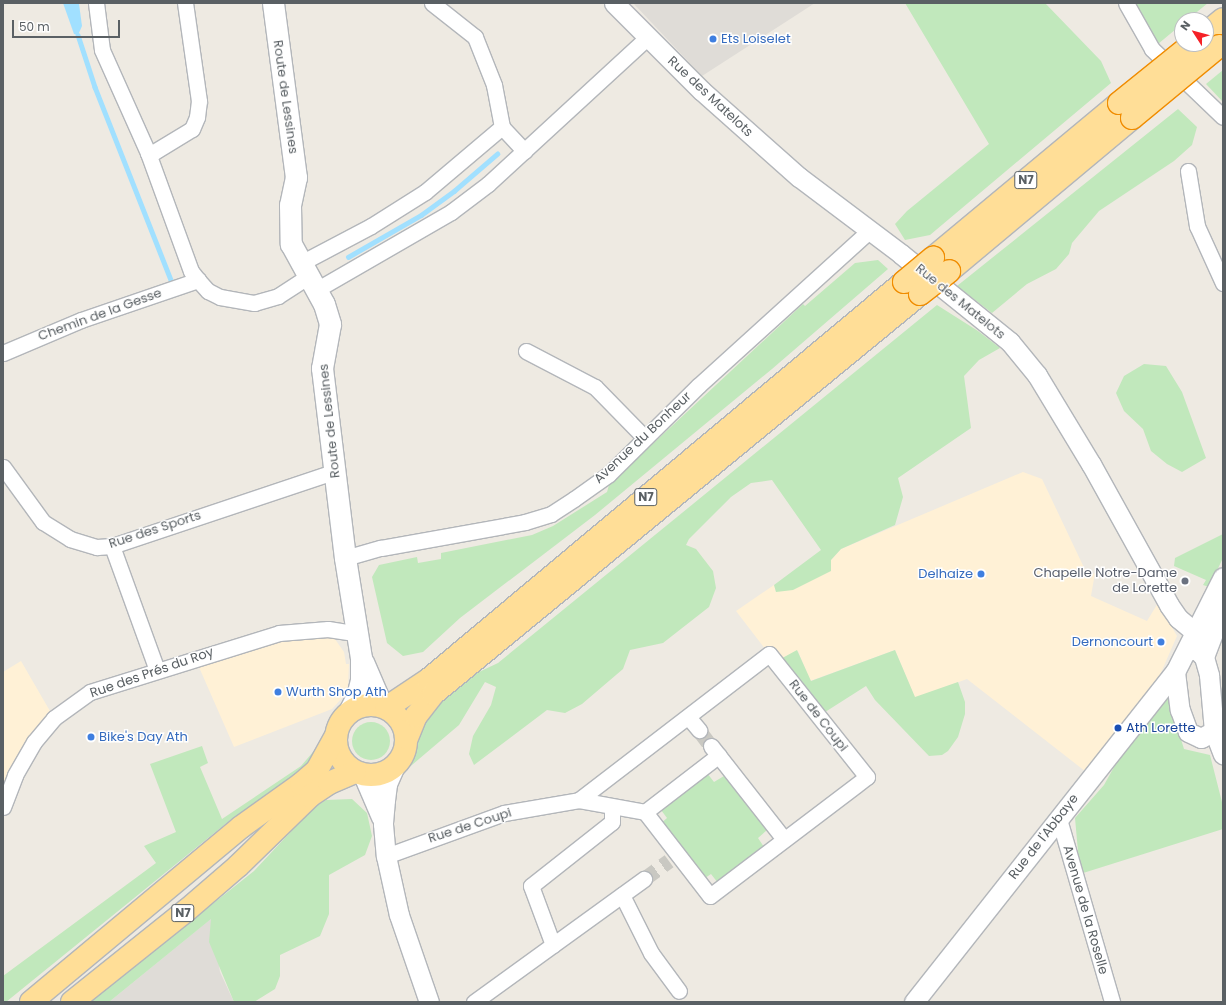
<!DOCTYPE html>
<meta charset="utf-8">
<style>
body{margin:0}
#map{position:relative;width:1226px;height:1005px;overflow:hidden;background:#eeeae2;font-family:Poppins,sans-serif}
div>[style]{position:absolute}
.commercial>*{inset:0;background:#fff1d6}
.industrial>*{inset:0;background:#dfdcd7}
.green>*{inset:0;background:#c1e8bc}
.round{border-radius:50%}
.water>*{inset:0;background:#a1e0ff}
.stream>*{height:4.5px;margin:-2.25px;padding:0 2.25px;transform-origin:2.25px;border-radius:2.25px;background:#a1e0ff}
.minor-tunnel>*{height:15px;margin-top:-7.5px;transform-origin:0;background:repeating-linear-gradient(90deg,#c9c8c2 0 15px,transparent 0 23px)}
.roads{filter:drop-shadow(1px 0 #b3b6ba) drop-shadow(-1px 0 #b3b6ba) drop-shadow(0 1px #b3b6ba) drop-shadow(0 -1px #b3b6ba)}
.minor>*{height:15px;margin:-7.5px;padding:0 7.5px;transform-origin:7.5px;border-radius:7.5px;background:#fff}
.tertiary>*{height:19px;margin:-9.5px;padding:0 9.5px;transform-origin:9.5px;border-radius:9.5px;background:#fff}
.secondary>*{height:21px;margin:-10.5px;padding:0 10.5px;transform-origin:10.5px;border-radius:10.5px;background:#fff}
.trunk>*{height:22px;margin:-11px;padding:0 11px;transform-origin:11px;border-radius:11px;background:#ffde97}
.trunk>.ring{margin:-11px;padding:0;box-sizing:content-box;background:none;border:22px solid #ffde97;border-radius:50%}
.bridges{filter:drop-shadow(1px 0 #f08c00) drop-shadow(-1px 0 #f08c00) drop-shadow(0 1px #f08c00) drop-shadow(0 -1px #f08c00)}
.trunk-bridge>*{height:22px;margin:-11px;padding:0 11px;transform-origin:11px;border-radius:11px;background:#ffde97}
.dots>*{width:11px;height:11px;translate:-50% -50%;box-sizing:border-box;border:2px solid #fff;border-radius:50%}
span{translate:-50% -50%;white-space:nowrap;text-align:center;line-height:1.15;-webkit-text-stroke:3px #fff;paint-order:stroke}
.shield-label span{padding:1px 3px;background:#fff;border:1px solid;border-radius:3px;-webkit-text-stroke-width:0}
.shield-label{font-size:12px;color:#5a6064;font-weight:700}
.shop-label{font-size:13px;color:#366cbe}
.left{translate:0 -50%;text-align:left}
.right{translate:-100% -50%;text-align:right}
.street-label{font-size:13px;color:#5a6064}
.worship-label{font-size:13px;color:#5b616d}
.transit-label{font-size:13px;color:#164399}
.frame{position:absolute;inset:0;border:4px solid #5a6064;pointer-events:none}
.north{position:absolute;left:1174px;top:12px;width:40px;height:40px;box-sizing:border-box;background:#fff;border:1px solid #bdbfc1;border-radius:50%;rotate:306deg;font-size:11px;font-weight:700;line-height:16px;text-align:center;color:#5a6064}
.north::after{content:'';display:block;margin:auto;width:14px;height:18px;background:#f52127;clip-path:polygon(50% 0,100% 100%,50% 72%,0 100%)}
.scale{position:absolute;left:12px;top:20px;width:108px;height:18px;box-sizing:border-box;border:2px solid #5a6064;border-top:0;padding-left:5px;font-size:12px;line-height:14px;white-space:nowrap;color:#5a6064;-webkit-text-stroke:3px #fff;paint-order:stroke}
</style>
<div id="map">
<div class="commercial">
<i style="clip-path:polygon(1023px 472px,1042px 479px,1088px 576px,1095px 573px,1091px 596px,1147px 621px,1158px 603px,1177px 636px,1156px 684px,1090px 775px,967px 679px,915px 698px,895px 650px,810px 681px,798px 651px,775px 662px,736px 611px,774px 585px,776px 592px,831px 560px,841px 549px)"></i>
<i style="clip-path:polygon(328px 629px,344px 652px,346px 664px,349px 664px,348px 687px,343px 697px,332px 709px,234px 747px,195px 658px)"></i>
<i style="clip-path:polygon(21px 661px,54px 718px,3px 807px,3px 672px)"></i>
</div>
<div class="industrial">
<i style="clip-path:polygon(633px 3px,815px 3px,702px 76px)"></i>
<i style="clip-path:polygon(212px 918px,220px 972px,234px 1002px,109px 1002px)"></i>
</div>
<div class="green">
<i style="clip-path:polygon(905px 3px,1045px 3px,1101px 61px,1111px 83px,930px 235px,905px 240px,895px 224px,907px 211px,989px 144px)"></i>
<i style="clip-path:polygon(1126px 3px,1208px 3px,1187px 20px,1182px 20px,1182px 24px,1152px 49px)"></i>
<i style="clip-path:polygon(1223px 70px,1223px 102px,1206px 84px)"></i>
<i style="clip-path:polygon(1178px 109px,1197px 127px,1192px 145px,1174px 161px,1099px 211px,1072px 243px,1069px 254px,1056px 269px,1027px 284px,992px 313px,957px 286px)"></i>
<i style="clip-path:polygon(878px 260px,888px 269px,772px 369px,595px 515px,460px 618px,423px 652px,403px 656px,387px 643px,372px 577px,379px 565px,417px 557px,418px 563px,441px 559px,441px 553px,532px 535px,553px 526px,607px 492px,609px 485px,615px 479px,803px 304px,805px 306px,855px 263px)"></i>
<i style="clip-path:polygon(937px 305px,978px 331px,1000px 348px,979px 360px,964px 376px,971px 428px,898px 478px,903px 497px,895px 525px,841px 549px,831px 560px,831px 571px,793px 590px,776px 592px,774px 585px,821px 550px,772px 480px,751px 483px,731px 497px,689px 539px,686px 545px,696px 549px,713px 571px,716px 588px,709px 607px,663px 643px,630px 650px,623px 669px,582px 704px,565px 713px,547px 710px,474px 765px,469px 754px,473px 736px,491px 705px,496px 687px,485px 682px,459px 725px,399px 776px,410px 762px,416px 745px,417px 728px,424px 713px,462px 680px,498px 663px)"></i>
<i style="clip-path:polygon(1144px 364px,1166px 366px,1182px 392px,1206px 458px,1182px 472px,1167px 464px,1151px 451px,1143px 429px,1124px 411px,1116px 393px,1124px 376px)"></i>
<i style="clip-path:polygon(1223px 534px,1223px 558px,1209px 587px,1203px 585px,1206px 580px,1174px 566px,1175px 558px)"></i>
<i style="clip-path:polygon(797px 650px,811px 681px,895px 650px,915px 697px,958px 682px,965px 702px,965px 714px,958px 737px,948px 751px,942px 755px,929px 756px,875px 700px,866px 686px,822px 714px,775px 662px)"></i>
<i style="clip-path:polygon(1167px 694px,1184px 749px,1210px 755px,1223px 806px,1223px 829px,1080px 874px,1075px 818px,1104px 785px,1132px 735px)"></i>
<i class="round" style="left:352px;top:722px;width:38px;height:38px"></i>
<i style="clip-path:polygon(319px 745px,308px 765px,277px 794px,234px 817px,6px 1002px,3px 1002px,3px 976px,156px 863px,144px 846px,176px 832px,150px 764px,202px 746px,208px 763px,200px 767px,222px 819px,301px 766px)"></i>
<i style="clip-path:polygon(707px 773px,714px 782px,724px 776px,767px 830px,758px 838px,764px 847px,718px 883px,711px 874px,702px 880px,659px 825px,667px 818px,661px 810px)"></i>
<i style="clip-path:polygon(352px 799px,367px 813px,372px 836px,365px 855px,329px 875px,329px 914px,320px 936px,280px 955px,280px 976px,275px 989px,254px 1002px,234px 1002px,209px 942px,211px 919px,109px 1002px,89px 1002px,254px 871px,313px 808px,326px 800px)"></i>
</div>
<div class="water">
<i style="clip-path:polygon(63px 3px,79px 4px,82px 26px,78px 35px,74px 34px)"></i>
</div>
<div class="stream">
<i style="left:78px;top:35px;width:55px;rotate:71.9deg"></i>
<i style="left:95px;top:87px;width:207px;rotate:68.5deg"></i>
<i style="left:348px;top:257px;width:84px;rotate:-29.9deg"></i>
<i style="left:421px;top:215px;width:41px;rotate:-36deg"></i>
<i style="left:454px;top:191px;width:57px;rotate:-40.7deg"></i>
</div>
<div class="minor-tunnel">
<i style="left:699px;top:730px;width:20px;rotate:53deg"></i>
<i style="left:644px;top:879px;width:31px;rotate:-36deg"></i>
</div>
<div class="roads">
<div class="minor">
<i style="left:96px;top:3px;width:47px;rotate:82.7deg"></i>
<i style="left:102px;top:50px;width:113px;rotate:65.9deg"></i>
<i style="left:148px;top:153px;width:126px;rotate:70deg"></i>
<i style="left:191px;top:271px;width:11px;rotate:52deg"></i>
<i style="left:198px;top:280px;width:15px;rotate:48deg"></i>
<i style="left:208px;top:291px;width:13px;rotate:27deg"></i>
<i style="left:220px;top:297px;width:35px;rotate:10deg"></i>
<i style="left:254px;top:303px;width:25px;rotate:-16deg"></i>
<i style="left:278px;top:296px;width:37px;rotate:-33deg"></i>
<i style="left:432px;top:3px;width:55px;rotate:38.3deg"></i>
<i style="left:475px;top:37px;width:52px;rotate:68.4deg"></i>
<i style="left:494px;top:85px;width:43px;rotate:79.2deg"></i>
<i style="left:1126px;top:3px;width:53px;rotate:60.5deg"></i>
<i style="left:1152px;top:49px;width:98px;rotate:43.8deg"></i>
<i style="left:502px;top:127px;width:33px;rotate:47deg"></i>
<i style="left:148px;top:153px;width:6px;rotate:-9deg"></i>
<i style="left:154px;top:152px;width:44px;rotate:-31.2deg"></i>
<i style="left:192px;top:129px;width:13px;rotate:-67deg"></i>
<i style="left:197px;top:117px;width:16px;rotate:-83deg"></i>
<i style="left:199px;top:101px;width:99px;rotate:-98.1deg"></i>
<i style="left:1188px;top:171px;width:56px;rotate:80.7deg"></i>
<i style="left:1197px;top:226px;width:63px;rotate:65.5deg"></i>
<i style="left:301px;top:263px;width:79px;rotate:-27.9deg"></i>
<i style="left:371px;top:226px;width:64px;rotate:-32.2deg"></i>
<i style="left:425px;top:192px;width:101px;rotate:-40.2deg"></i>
<i style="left:316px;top:290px;width:156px;rotate:-30deg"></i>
<i style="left:451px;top:212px;width:46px;rotate:-37.1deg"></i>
<i style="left:488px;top:184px;width:217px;rotate:-42.6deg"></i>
<i style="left:526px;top:351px;width:78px;rotate:27.6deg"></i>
<i style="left:595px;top:387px;width:71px;rotate:45.6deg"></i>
<i style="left:3px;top:353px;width:85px;rotate:-22.9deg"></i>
<i style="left:81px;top:320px;width:124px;rotate:-18.9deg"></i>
<i style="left:3px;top:467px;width:68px;rotate:54deg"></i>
<i style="left:43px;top:522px;width:32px;rotate:32deg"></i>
<i style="left:70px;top:539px;width:28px;rotate:17deg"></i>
<i style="left:97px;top:547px;width:15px;rotate:-4deg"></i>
<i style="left:112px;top:546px;width:236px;rotate:-18.5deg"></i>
<i style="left:112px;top:546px;width:132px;rotate:70.1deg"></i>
<i style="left:345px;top:558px;width:37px;rotate:-16deg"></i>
<i style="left:381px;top:548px;width:146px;rotate:-10.2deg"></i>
<i style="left:525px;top:522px;width:27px;rotate:-17deg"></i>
<i style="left:551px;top:514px;width:27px;rotate:-33deg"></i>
<i style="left:574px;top:499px;width:43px;rotate:-35.5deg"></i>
<i style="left:609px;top:474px;width:125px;rotate:-44.7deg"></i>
<i style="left:698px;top:386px;width:231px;rotate:-42.2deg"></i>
<i style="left:689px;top:718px;width:16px;rotate:50deg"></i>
<i style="left:711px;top:746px;width:118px;rotate:51.9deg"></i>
<i style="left:3px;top:807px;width:34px;rotate:-69deg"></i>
<i style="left:15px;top:775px;width:38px;rotate:-60deg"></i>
<i style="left:34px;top:742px;width:31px;rotate:-50deg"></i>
<i style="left:54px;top:718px;width:44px;rotate:-35.8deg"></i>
<i style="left:90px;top:692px;width:198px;rotate:-17.3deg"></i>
<i style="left:279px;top:633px;width:49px;rotate:-4.7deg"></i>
<i style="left:328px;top:629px;width:30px;rotate:9deg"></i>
<i style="left:645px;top:812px;width:93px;rotate:-37.6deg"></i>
<i style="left:1059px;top:819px;width:191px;rotate:73.8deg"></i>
<i style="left:386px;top:856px;width:126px;rotate:-20deg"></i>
<i style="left:504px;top:813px;width:76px;rotate:-9.8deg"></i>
<i style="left:579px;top:800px;width:67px;rotate:10.3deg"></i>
<i style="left:645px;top:812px;width:106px;rotate:52.3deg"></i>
<i style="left:710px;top:896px;width:197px;rotate:-37.2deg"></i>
<i style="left:867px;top:777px;width:157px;rotate:-128.5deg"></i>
<i style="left:769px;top:654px;width:240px;rotate:142.5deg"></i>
<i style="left:622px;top:895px;width:65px;rotate:63.4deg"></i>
<i style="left:651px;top:953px;width:47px;rotate:53.6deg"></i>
<i style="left:553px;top:945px;width:63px;rotate:-110.4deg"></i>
<i style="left:531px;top:886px;width:103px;rotate:-38.3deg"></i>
<i style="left:612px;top:822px;width:15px;rotate:-90deg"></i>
<i style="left:474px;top:1002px;width:210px;rotate:-35.9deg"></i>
</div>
<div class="tertiary">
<i style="left:614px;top:3px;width:124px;rotate:45deg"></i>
<i style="left:702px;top:91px;width:130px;rotate:41.6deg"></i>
<i style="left:799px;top:177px;width:128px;rotate:37deg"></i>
<i style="left:901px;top:254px;width:140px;rotate:38.9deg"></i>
<i style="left:1010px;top:342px;width:43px;rotate:50.7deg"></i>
<i style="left:1037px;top:375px;width:104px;rotate:58.8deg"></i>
<i style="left:1091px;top:464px;width:161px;rotate:61deg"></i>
<i style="left:1169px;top:605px;width:16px;rotate:55deg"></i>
<i style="left:1178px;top:618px;width:23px;rotate:40deg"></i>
<i style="left:1187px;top:651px;width:9px;rotate:-13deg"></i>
<i style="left:1196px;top:649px;width:11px;rotate:45deg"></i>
<i style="left:1204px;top:657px;width:19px;rotate:74deg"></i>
<i style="left:1209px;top:675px;width:56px;rotate:84.9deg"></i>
<i style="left:1214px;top:731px;width:25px;rotate:69deg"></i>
<i style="left:1204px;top:657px;width:53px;rotate:-69.2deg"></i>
<i style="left:1175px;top:672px;width:38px;rotate:83deg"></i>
<i style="left:1180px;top:710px;width:23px;rotate:70deg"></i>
<i style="left:1188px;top:732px;width:14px;rotate:25deg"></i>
<i style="left:1201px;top:738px;width:15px;rotate:-28deg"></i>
<i style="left:394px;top:768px;width:17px;rotate:114deg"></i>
<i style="left:387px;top:784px;width:16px;rotate:97deg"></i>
<i style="left:385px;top:800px;width:24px;rotate:95deg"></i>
<i style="left:383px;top:824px;width:32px;rotate:85deg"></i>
<i style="left:386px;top:856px;width:60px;rotate:77.6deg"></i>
<i style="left:399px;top:915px;width:92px;rotate:71deg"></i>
<i style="left:363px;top:775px;width:46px;rotate:66.8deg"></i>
<i style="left:914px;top:1002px;width:421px;rotate:-51.7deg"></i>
<i style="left:1175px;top:672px;width:106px;rotate:-63.2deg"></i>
</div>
<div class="secondary">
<i style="left:273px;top:3px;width:176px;rotate:82.5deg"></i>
<i style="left:296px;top:177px;width:29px;rotate:102deg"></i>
<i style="left:290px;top:205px;width:39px;rotate:89deg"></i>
<i style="left:291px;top:244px;width:68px;rotate:61.2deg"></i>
<i style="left:324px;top:304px;width:21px;rotate:73deg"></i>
<i style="left:330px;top:324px;width:45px;rotate:100.3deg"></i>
<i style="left:322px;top:368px;width:191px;rotate:83.1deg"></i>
<i style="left:345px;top:558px;width:101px;rotate:80.9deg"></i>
<i style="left:361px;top:658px;width:22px;rotate:90deg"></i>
<i style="left:361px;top:680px;width:16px;rotate:104deg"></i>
<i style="left:357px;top:696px;width:18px;rotate:117deg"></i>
<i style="left:363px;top:662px;width:48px;rotate:66.6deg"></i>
</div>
<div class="trunk">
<i style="left:1206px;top:33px;width:22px;rotate:-39deg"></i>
<i style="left:933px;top:258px;width:242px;rotate:-39.8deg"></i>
<i style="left:949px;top:271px;width:239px;rotate:-39.9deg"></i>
<i class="ring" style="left:336px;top:705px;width:48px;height:48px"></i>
<i style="left:386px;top:708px;width:50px;rotate:-33.7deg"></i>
<i style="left:428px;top:680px;width:620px;rotate:-39.9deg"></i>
<i style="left:407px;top:738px;width:24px;rotate:-68deg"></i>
<i style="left:416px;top:716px;width:28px;rotate:-52deg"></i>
<i style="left:433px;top:694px;width:630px;rotate:-39.4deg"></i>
<i style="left:31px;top:1002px;width:273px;rotate:-39.8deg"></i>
<i style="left:241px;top:827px;width:74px;rotate:-35.6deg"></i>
<i style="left:301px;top:784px;width:21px;rotate:-41deg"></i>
<i style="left:317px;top:770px;width:37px;rotate:-61deg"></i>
<i style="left:72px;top:1002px;width:147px;rotate:-38.7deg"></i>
<i style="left:187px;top:910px;width:67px;rotate:-40.8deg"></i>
<i style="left:238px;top:866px;width:100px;rotate:-44.2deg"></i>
<i style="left:310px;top:796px;width:23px;rotate:-34deg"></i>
<i style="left:329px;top:783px;width:28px;rotate:-23deg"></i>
</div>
</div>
<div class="bridges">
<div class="trunk-bridge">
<i style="left:1119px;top:103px;width:94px;rotate:-38.9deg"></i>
<i style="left:1132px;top:118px;width:113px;rotate:-39.6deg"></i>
<i style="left:904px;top:282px;width:38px;rotate:-40deg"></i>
<i style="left:920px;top:294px;width:37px;rotate:-38deg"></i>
</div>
</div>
<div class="dots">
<i style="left:713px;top:39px;background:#3f7fe0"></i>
<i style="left:981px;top:574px;background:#3f7fe0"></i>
<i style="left:1185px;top:581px;background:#6b7280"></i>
<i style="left:1161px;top:642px;background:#3f7fe0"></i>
<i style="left:278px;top:692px;background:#3f7fe0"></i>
<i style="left:1118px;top:728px;background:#1a4fb4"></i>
<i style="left:91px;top:737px;background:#3f7fe0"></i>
</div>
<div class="shield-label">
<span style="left:1026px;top:180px">N7</span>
<span style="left:646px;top:497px">N7</span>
<span style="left:183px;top:913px">N7</span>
</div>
<div class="shop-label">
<span class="left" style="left:721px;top:39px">Ets Loiselet</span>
<span class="right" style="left:973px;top:574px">Delhaize</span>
<span class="right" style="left:1153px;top:642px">Dernoncourt</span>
<span class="left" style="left:286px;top:692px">Wurth Shop Ath</span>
<span class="left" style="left:99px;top:737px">Bike's Day Ath</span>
</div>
<div class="street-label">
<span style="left:285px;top:97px;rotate:82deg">Route de Lessines</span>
<span style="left:710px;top:97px;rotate:43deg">Rue des Matelots</span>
<span style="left:960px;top:302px;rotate:39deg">Rue des Matelots</span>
<span style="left:100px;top:315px;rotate:-20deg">Chemin de la Gesse</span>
<span style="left:330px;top:421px;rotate:-96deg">Route de Lessines</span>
<span style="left:643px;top:438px;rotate:-43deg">Avenue du Bonheur</span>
<span style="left:155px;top:530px;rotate:-18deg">Rue des Sports</span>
<span style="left:152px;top:673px;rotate:-19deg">Rue des Prés du Roy</span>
<span style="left:818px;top:716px;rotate:52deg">Rue de Coupi</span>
<span style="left:470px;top:826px;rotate:-18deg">Rue de Coupi</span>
<span style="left:1044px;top:837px;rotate:-52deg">Rue de l'Abbaye</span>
<span style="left:1085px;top:910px;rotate:74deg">Avenue de la Roselle</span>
</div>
<div class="worship-label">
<span class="right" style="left:1177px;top:581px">Chapelle Notre-Dame<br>de Lorette</span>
</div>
<div class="transit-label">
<span class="left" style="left:1126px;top:728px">Ath Lorette</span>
</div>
<div class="frame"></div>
<div class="north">N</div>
<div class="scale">50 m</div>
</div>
